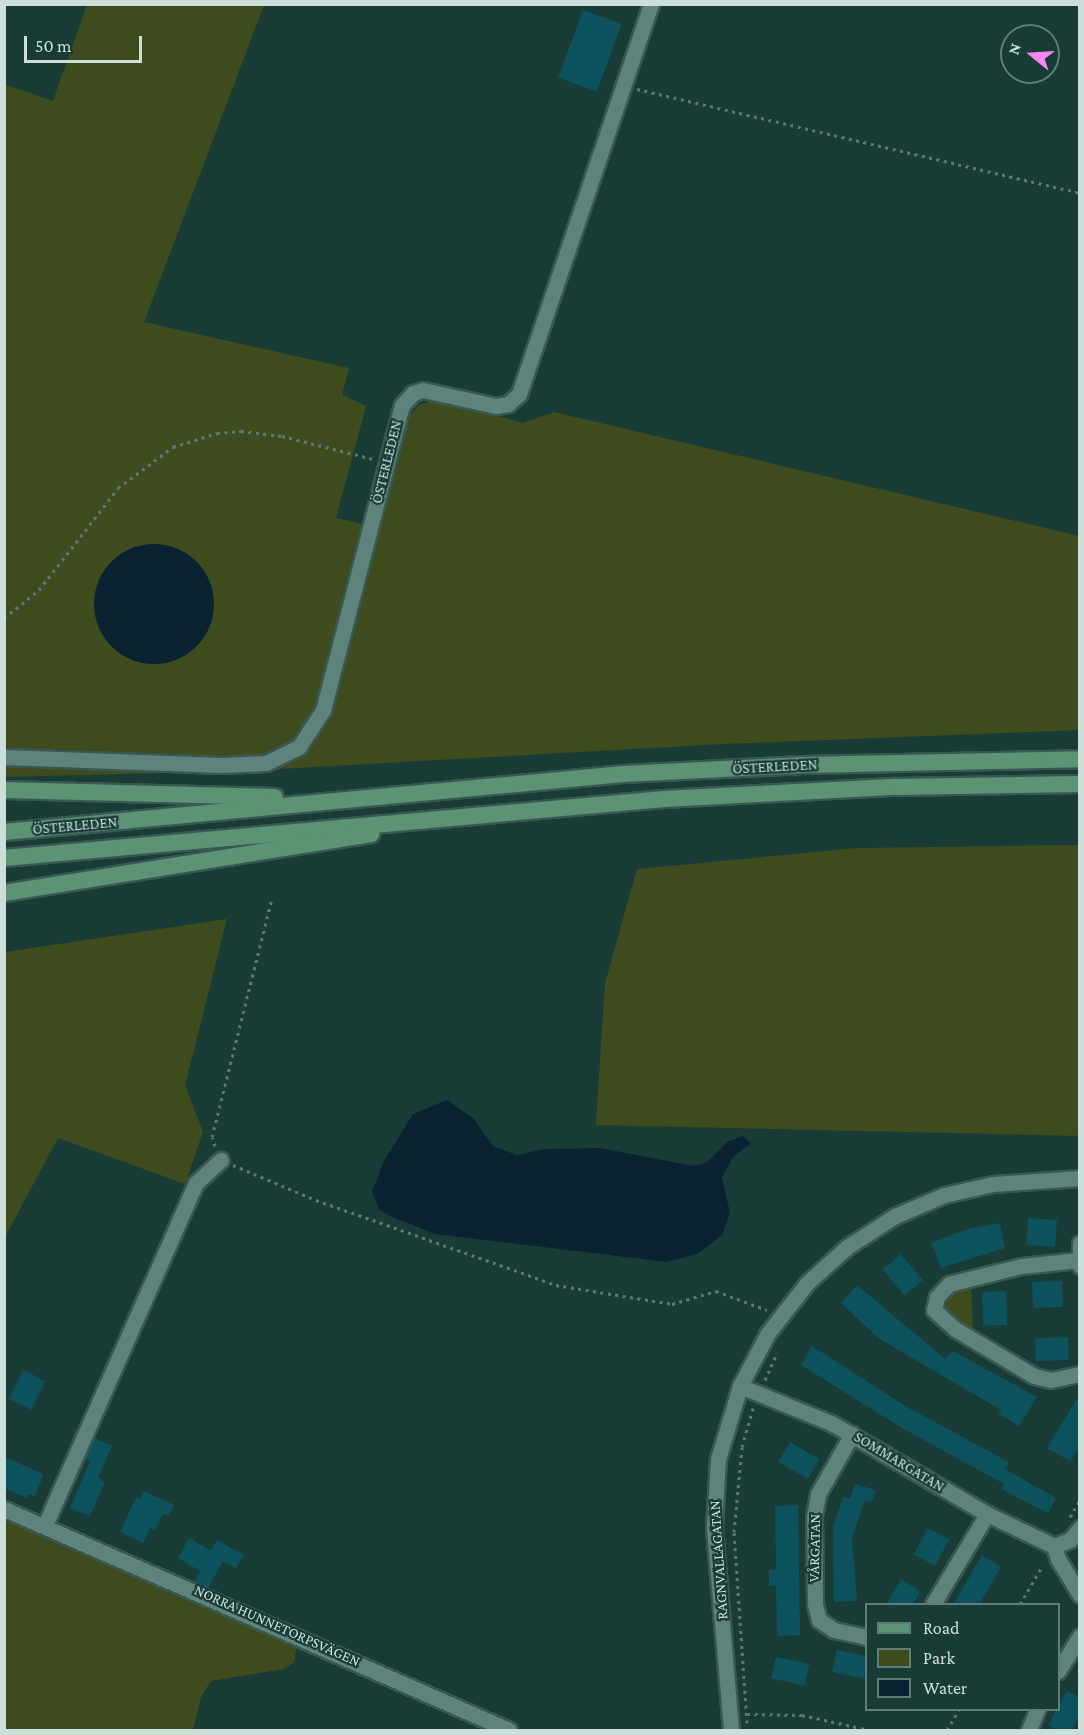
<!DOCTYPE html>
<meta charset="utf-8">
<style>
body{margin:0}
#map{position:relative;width:1084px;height:1735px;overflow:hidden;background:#183b36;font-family:"Crimson Pro",serif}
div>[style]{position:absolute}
.green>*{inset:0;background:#3e4c1d}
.water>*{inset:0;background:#092232}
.round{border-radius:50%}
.building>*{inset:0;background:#0b525d;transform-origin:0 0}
.path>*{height:3px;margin-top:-1.5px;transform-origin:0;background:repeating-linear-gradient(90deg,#5b7874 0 3px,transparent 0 7.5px)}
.roads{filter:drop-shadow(2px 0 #395752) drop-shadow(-2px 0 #395752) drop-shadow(0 2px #395752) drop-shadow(0 -2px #395752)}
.minor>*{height:15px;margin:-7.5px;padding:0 7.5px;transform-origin:7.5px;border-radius:7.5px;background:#5e827c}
.primary>*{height:16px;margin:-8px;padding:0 8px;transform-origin:8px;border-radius:8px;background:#5c9375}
span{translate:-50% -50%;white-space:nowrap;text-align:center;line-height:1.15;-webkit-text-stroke:4.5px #183b36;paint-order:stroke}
.street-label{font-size:15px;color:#ccdfdb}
.frame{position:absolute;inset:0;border:6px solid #ccdfdb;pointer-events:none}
.legend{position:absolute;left:865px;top:1603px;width:195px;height:108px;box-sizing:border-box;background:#183b36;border:2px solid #607d78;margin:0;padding:8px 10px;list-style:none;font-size:18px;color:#ccdfdb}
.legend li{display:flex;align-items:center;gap:12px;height:30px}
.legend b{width:30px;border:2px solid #607d78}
.north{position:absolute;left:1000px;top:24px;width:60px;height:60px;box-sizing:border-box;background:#183b36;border:2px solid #607d78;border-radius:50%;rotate:288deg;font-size:16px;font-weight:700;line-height:24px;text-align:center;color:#ccdfdb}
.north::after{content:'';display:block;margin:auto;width:21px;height:27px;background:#f489ef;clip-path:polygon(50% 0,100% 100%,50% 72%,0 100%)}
.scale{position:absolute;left:24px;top:36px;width:118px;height:27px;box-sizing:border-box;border:3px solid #ccdfdb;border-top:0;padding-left:8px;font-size:18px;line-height:21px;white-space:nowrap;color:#ccdfdb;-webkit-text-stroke:4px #183b36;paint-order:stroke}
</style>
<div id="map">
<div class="green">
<i style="clip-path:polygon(87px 5px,264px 5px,144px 322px,349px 368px,342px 395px,366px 406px,336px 518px,377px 527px,403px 423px,419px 405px,437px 399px,523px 423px,554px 412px,1079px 536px,1079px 730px,723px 744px,243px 771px,5px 777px,4px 84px,53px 101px)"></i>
<i style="clip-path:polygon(1079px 845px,1079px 1136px,596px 1125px,605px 983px,637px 869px,857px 848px)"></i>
<i style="clip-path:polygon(227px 919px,185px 1085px,203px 1132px,185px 1184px,58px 1138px,5px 1237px,5px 952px)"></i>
<i style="clip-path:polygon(971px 1284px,973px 1333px,945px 1313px,943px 1306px,949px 1292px)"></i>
<i style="clip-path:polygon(4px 1516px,297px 1645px,294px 1662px,284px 1669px,211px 1681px,201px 1697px,193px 1730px,5px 1730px)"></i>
</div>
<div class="water">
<i class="round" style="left:94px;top:544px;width:120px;height:120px"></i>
<i style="clip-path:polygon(447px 1100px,473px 1118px,493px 1146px,517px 1155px,545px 1149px,600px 1148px,693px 1166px,706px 1163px,727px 1142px,743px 1136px,751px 1143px,733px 1157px,722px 1177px,730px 1213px,722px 1235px,699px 1253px,667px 1262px,435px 1234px,390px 1216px,379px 1209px,372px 1192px,384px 1161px,413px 1114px)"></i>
</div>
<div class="building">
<i style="left:583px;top:10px;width:41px;height:72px;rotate:20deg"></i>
<i style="left:1028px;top:1218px;width:29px;height:27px;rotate:4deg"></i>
<i style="clip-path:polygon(1000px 1223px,1005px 1248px,941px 1268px,931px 1243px,968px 1229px)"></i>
<i style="left:901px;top:1254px;width:34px;height:24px;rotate:50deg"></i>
<i style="left:1062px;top:1281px;width:26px;height:30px;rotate:88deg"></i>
<i style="clip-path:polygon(857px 1285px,945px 1359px,953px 1351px,1037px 1397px,1019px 1426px,999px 1414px,1001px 1410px,878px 1338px,841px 1303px)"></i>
<i style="left:1006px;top:1291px;width:34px;height:24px;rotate:88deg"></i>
<i style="left:1068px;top:1337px;width:23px;height:33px;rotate:88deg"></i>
<i style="clip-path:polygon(812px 1346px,907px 1407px,1009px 1462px,1005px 1469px,1056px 1498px,1048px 1513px,1001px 1489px,1004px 1484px,902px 1428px,801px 1365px)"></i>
<i style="left:23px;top:1370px;width:25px;height:32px;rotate:26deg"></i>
<i style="clip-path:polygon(1080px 1394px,1080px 1446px,1070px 1461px,1047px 1448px)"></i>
<i style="clip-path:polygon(94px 1438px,112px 1446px,98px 1478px,105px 1482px,90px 1516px,70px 1508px,90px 1461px,85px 1459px)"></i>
<i style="left:790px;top:1442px;width:34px;height:23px;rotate:30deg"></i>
<i style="clip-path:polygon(4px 1457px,44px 1474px,35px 1496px,28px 1494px,27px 1498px,4px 1488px)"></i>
<i style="clip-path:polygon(855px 1484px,876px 1490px,872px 1502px,865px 1500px,852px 1538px,857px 1601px,834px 1602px,833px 1527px,843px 1497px,850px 1499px)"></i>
<i style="clip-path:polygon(143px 1491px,174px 1505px,169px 1516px,163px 1514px,155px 1531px,150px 1528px,143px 1543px,120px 1532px,136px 1497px,140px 1499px)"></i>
<i style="clip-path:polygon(798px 1505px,800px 1635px,777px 1636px,776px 1586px,769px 1586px,769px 1570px,776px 1570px,775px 1506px)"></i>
<i style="left:928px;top:1528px;width:24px;height:30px;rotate:28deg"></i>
<i style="clip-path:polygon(189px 1538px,211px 1551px,217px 1540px,244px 1555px,236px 1568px,223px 1561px,208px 1588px,195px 1581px,200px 1571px,178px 1558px)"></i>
<i style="clip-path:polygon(982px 1555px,1001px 1567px,979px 1605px,953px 1605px)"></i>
<i style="clip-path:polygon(901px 1579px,920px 1591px,913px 1605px,886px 1605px)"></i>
<i style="clip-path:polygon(837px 1650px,867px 1656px,867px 1679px,832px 1672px)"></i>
<i style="left:776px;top:1657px;width:34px;height:22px;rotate:12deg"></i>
<i style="clip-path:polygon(1067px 1691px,1080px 1698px,1080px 1716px,1071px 1731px,1058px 1731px,1048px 1725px)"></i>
</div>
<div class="path">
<i style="left:637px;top:89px;width:455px;rotate:13.2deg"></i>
<i style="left:4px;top:618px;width:45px;rotate:-38.7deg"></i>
<i style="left:39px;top:590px;width:129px;rotate:-52.2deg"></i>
<i style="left:118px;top:488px;width:69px;rotate:-36.7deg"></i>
<i style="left:173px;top:447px;width:46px;rotate:-17.7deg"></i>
<i style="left:217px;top:433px;width:24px;rotate:-5deg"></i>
<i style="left:241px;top:431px;width:41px;rotate:7deg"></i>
<i style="left:282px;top:436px;width:94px;rotate:14.2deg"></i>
<i style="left:215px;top:1146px;width:9px;rotate:-108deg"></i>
<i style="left:212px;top:1137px;width:246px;rotate:-75.9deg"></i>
<i style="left:233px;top:1165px;width:90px;rotate:22.9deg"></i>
<i style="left:316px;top:1200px;width:255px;rotate:19.5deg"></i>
<i style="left:556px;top:1285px;width:118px;rotate:9.3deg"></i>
<i style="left:672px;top:1304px;width:46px;rotate:-16.5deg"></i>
<i style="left:716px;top:1291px;width:54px;rotate:20.4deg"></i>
<i style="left:765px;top:1380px;width:30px;rotate:-66deg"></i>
<i style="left:1070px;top:1517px;width:20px;rotate:-60deg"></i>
<i style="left:1020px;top:1604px;width:45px;rotate:-59.5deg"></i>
<i style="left:747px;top:1714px;width:55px;rotate:1deg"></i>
<i style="left:802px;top:1715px;width:69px;rotate:12.6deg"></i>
<i style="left:747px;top:1723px;width:191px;rotate:-93.9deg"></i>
<i style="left:734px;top:1532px;width:85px;rotate:-84.6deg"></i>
<i style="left:742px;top:1447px;width:41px;rotate:-74.2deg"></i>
<i style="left:947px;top:1730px;width:23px;rotate:-59deg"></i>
</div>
<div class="roads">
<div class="minor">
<i style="left:4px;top:757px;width:218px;rotate:2.1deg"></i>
<i style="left:222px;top:765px;width:44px;rotate:-2.6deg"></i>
<i style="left:266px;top:763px;width:37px;rotate:-26deg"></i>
<i style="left:299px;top:747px;width:44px;rotate:-57deg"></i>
<i style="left:323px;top:710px;width:315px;rotate:-75.5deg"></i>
<i style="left:402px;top:405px;width:16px;rotate:-47deg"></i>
<i style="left:413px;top:393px;width:10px;rotate:-17deg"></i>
<i style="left:423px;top:390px;width:75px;rotate:12.4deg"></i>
<i style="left:496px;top:406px;width:12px;rotate:-9deg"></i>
<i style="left:508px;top:404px;width:15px;rotate:-42deg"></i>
<i style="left:519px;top:394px;width:412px;rotate:-71.3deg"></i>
<i style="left:1080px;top:1243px;width:23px;rotate:90deg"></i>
<i style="left:1079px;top:1260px;width:58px;rotate:174.1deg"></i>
<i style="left:1021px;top:1266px;width:74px;rotate:166deg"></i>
<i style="left:949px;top:1284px;width:18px;rotate:133deg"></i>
<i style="left:937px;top:1297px;width:13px;rotate:103deg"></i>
<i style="left:934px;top:1310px;width:28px;rotate:42deg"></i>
<i style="left:955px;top:1329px;width:92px;rotate:30.7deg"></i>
<i style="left:1034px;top:1376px;width:17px;rotate:13deg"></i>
<i style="left:1051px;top:1380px;width:30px;rotate:-12deg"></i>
<i style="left:740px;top:1386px;width:100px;rotate:22.2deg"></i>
<i style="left:833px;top:1424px;width:178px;rotate:30.3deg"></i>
<i style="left:987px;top:1514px;width:74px;rotate:25.5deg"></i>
<i style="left:1054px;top:1546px;width:17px;rotate:-21deg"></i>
<i style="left:1070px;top:1540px;width:16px;rotate:-50deg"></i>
<i style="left:852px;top:1434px;width:69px;rotate:119.5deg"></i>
<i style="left:818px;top:1494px;width:23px;rotate:100deg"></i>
<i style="left:814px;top:1517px;width:87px;rotate:89.3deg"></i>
<i style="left:815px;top:1604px;width:16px;rotate:76deg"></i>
<i style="left:819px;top:1620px;width:18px;rotate:34deg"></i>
<i style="left:834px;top:1630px;width:33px;rotate:12deg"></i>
<i style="left:4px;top:1509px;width:551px;rotate:23.64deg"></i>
<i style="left:45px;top:1525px;width:374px;rotate:-66.2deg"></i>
<i style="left:196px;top:1183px;width:34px;rotate:-43deg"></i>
<i style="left:1054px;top:1546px;width:14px;rotate:73deg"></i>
<i style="left:1058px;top:1559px;width:42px;rotate:58.6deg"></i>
<i style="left:933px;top:1604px;width:105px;rotate:-59deg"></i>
<i style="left:1058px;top:1671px;width:41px;rotate:-57.8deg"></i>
<i style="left:731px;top:1730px;width:203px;rotate:-94.8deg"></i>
<i style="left:714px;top:1528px;width:69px;rotate:-86.7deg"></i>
<i style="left:718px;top:1459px;width:76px;rotate:-73.2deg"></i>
<i style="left:740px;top:1386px;width:60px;rotate:-62.2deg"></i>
<i style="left:768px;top:1333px;width:63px;rotate:-52deg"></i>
<i style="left:807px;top:1283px;width:54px;rotate:-42deg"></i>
<i style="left:847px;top:1247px;width:57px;rotate:-32.9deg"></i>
<i style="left:895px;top:1216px;width:53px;rotate:-23.2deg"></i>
<i style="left:944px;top:1195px;width:50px;rotate:-12.7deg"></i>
<i style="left:993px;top:1184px;width:87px;rotate:-3.9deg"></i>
<i style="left:1029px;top:1730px;width:22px;rotate:-68deg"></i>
</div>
<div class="primary">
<i style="left:4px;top:790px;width:271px;rotate:1.5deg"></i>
<i style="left:4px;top:832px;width:622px;rotate:-5.35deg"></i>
<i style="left:623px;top:774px;width:180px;rotate:-2.9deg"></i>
<i style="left:803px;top:765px;width:277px;rotate:-1.2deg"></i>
<i style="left:4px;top:858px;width:663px;rotate:-5.11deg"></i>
<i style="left:664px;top:799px;width:232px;rotate:-3deg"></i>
<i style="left:896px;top:787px;width:184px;rotate:-0.9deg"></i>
<i style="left:4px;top:893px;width:372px;rotate:-9.1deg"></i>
</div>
</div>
<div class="street-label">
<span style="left:387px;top:462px;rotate:-76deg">ÖSTERLEDEN</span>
<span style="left:775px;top:767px;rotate:-3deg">ÖSTERLEDEN</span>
<span style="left:75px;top:826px;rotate:-5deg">ÖSTERLEDEN</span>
<span style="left:899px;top:1462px;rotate:31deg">SOMMARGATAN</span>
<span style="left:815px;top:1548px;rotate:-89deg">VÅRGATAN</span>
<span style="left:719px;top:1560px;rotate:-94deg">RAGNVALLAGATAN</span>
<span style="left:277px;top:1626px;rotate:24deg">NORRA HUNNETORPSVÄGEN</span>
</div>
<div class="frame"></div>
<ul class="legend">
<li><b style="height:8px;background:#5c9375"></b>Road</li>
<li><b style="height:16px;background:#3e4c1d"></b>Park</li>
<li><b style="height:16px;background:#092232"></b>Water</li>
</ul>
<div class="north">N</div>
<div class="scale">50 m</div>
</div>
